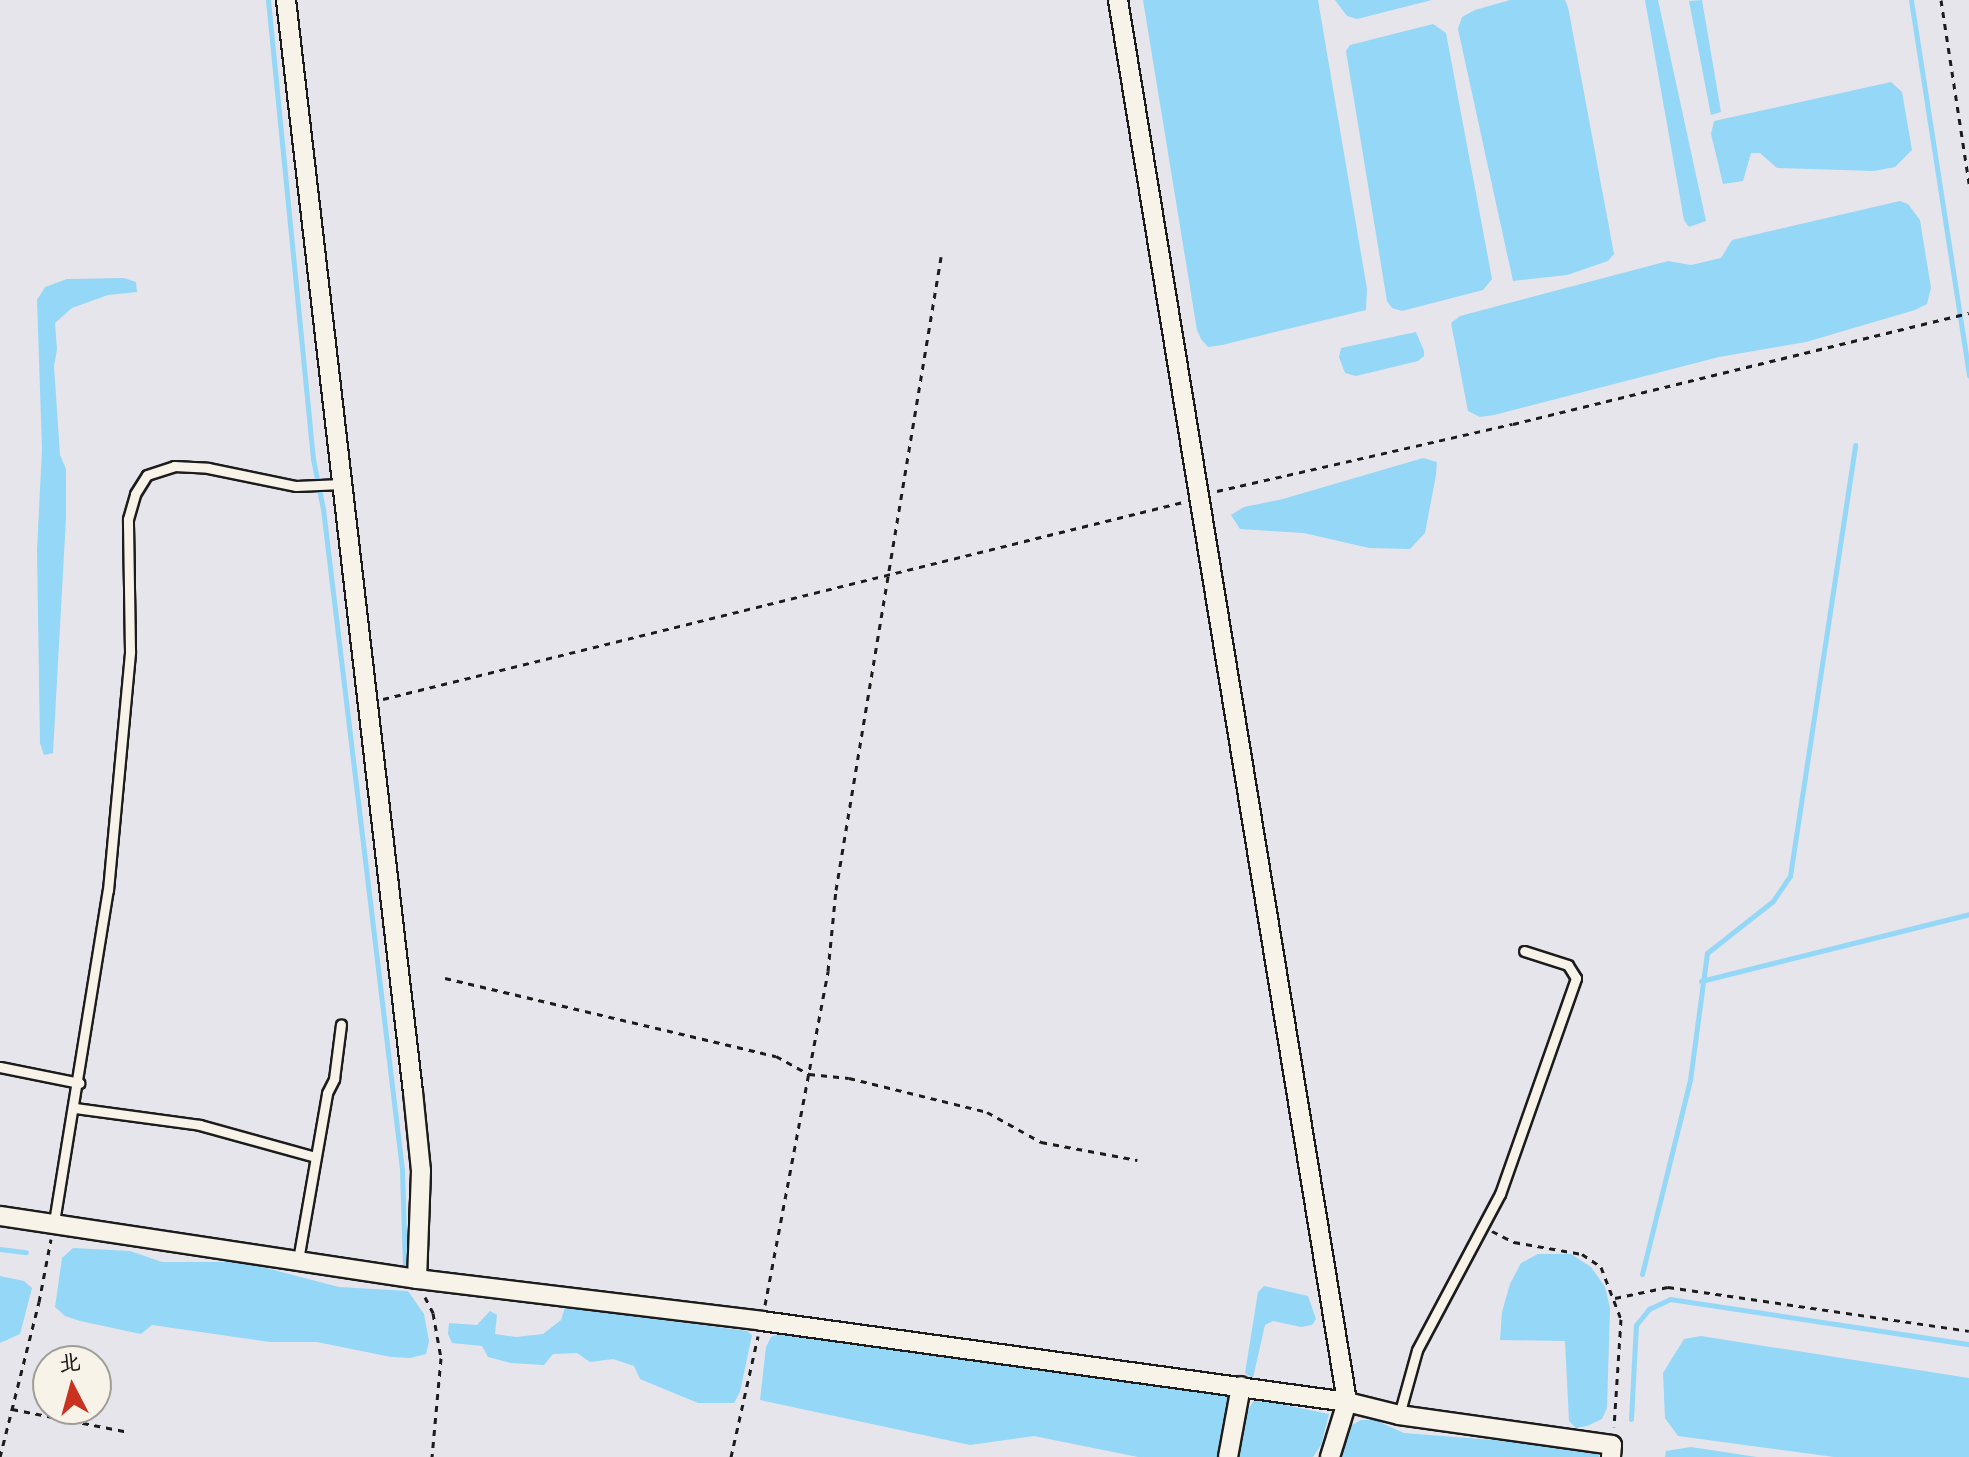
<!DOCTYPE html>
<meta charset="utf-8">
<style>
body{margin:0}
#map{position:relative;width:1969px;height:1457px;overflow:hidden;background:#e6e5ec;font-family:"Shantell Sans","LXGW WenKai TC",sans-serif}
div>[style]{position:absolute}
.water>*{inset:0;background:#95d7f7}
.stream>*{height:5px;margin:-2.5px;padding:0 2.5px;transform-origin:2.5px;border-radius:2.5px;background:#95d7f7}
.path>*{height:3px;margin-top:-1.5px;transform-origin:0;background:repeating-linear-gradient(90deg,#1c1c1c 0 6px,transparent 0 12px)}
.roads{filter:drop-shadow(2px 0 #1c1c1c) drop-shadow(-2px 0 #1c1c1c) drop-shadow(0 2px #1c1c1c) drop-shadow(0 -2px #1c1c1c)}
.service>*{height:9px;margin:-4.5px;padding:0 4.5px;transform-origin:4.5px;border-radius:4.5px;background:#f7f3e8}
.minor>*{height:18px;margin:-9px;padding:0 9px;transform-origin:9px;border-radius:9px;background:#f7f3e8}
span{translate:-50% -50%;white-space:nowrap;text-align:center;line-height:1.15;-webkit-text-stroke:8px #f7f3e8;paint-order:stroke}
.north{position:absolute;left:32px;top:1345px;width:80px;height:80px;box-sizing:border-box;background:#f7f3e8;border:2px solid #9f9d96;border-radius:50%;rotate:354deg;font-size:22px;font-weight:700;line-height:32px;text-align:center;color:#1c1c1c}
.north::after{content:'';display:block;margin:auto;width:28px;height:36px;background:#c8321e;clip-path:polygon(50% 0,100% 100%,50% 72%,0 100%)}
</style>
<div id="map">
<div class="water">
<i style="clip-path:polygon(1143px 0,1318px 0,1367px 289px,1366px 310px,1222px 345px,1208px 347px,1201px 339px,1197px 330px)"></i>
<i style="clip-path:polygon(1335px 0,1432px 0,1357px 19px,1347px 16px)"></i>
<i style="clip-path:polygon(1510px 0,1565px 0,1568px 7px,1614px 254px,1608px 261px,1567px 275px,1513px 281px,1458px 29px,1462px 17px,1475px 10px)"></i>
<i style="clip-path:polygon(1645px 0,1658px 0,1706px 221px,1689px 227px,1684px 220px)"></i>
<i style="clip-path:polygon(1702px 0,1721px 112px,1711px 115px,1689px 1px)"></i>
<i style="clip-path:polygon(1433px 24px,1446px 33px,1492px 279px,1483px 290px,1402px 311px,1392px 308px,1387px 301px,1346px 51px,1350px 45px)"></i>
<i style="clip-path:polygon(1891px 82px,1902px 92px,1912px 150px,1895px 167px,1874px 171px,1777px 168px,1760px 153px,1751px 153px,1743px 181px,1723px 184px,1711px 134px,1714px 121px)"></i>
<i style="clip-path:polygon(1900px 201px,1908px 204px,1920px 220px,1931px 288px,1927px 304px,1915px 310px,1806px 342px,1719px 357px,1494px 415px,1480px 417px,1468px 411px,1451px 323px,1460px 316px,1668px 261px,1691px 265px,1721px 258px,1732px 240px)"></i>
<i style="clip-path:polygon(124px 278px,136px 282px,137px 292px,108px 295px,72px 308px,55px 323px,57px 349px,54px 366px,60px 455px,66px 469px,66px 518px,53px 753px,44px 755px,40px 743px,37px 550px,42px 449px,37px 300px,45px 287px,67px 279px)"></i>
<i style="clip-path:polygon(1416px 332px,1424px 351px,1424px 356px,1418px 361px,1356px 376px,1345px 373px,1339px 357px,1341px 348px)"></i>
<i style="clip-path:polygon(1423px 458px,1437px 462px,1436px 475px,1425px 533px,1410px 549px,1369px 548px,1304px 533px,1240px 529px,1231px 515px,1244px 507px,1283px 499px)"></i>
<i style="clip-path:polygon(73px 1248px,130px 1251px,162px 1262px,243px 1262px,339px 1287px,408px 1291px,424px 1314px,429px 1341px,426px 1354px,410px 1358px,391px 1357px,317px 1342px,270px 1342px,152px 1325px,141px 1334px,80px 1321px,65px 1316px,55px 1307px,62px 1258px)"></i>
<i style="clip-path:polygon(1538px 1254px,1571px 1254px,1591px 1267px,1605px 1287px,1610px 1308px,1607px 1408px,1602px 1419px,1587px 1426px,1576px 1428px,1569px 1421px,1565px 1341px,1500px 1340px,1502px 1312px,1510px 1284px,1521px 1263px)"></i>
<i style="clip-path:polygon(0 1276px,24px 1281px,32px 1288px,20px 1334px,0 1343px)"></i>
<i style="clip-path:polygon(1264px 1286px,1308px 1296px,1316px 1319px,1312px 1325px,1301px 1327px,1273px 1321px,1265px 1325px,1253px 1378px,1245px 1373px,1258px 1292px)"></i>
<i style="clip-path:polygon(565px 1307px,747px 1331px,752px 1335px,740px 1392px,734px 1403px,698px 1403px,640px 1379px,634px 1366px,613px 1359px,590px 1362px,577px 1353px,553px 1354px,544px 1365px,511px 1363px,488px 1357px,482px 1346px,452px 1343px,448px 1334px,449px 1323px,477px 1325px,490px 1311px,497px 1315px,495px 1334px,516px 1337px,543px 1334px,561px 1320px)"></i>
<i style="clip-path:polygon(777px 1334px,1228px 1393px,1235px 1396px,1221px 1457px,1138px 1457px,1034px 1436px,970px 1445px,760px 1400px,766px 1347px,771px 1337px)"></i>
<i style="clip-path:polygon(1701px 1336px,1969px 1378px,1969px 1457px,1834px 1457px,1678px 1436px,1665px 1418px,1663px 1373px,1684px 1339px)"></i>
<i style="clip-path:polygon(1255px 1399px,1329px 1414px,1321px 1445px,1313px 1457px,1235px 1457px,1244px 1416px)"></i>
<i style="clip-path:polygon(1361px 1420px,1375px 1420px,1404px 1433px,1547px 1444px,1594px 1450px,1600px 1457px,1340px 1457px,1350px 1426px)"></i>
<i style="clip-path:polygon(1691px 1447px,1757px 1457px,1665px 1457px,1666px 1451px)"></i>
</div>
<div class="stream">
<i style="left:268px;top:0;width:461px;rotate:84.4deg"></i>
<i style="left:313px;top:459px;width:51px;rotate:78.7deg"></i>
<i style="left:323px;top:509px;width:666px;rotate:83.18deg"></i>
<i style="left:402px;top:1170px;width:96px;rotate:88.2deg"></i>
<i style="left:1911px;top:0;width:380px;rotate:81.2deg"></i>
<i style="left:1701px;top:981px;width:276px;rotate:-14deg"></i>
<i style="left:0;top:1249px;width:26px;rotate:7deg"></i>
<i style="left:1642px;top:1274px;width:200px;rotate:-76.1deg"></i>
<i style="left:1690px;top:1080px;width:128px;rotate:-82.4deg"></i>
<i style="left:1707px;top:953px;width:84px;rotate:-38.2deg"></i>
<i style="left:1773px;top:901px;width:30px;rotate:-56deg"></i>
<i style="left:1790px;top:876px;width:436px;rotate:-81.4deg"></i>
<i style="left:1631px;top:1419px;width:94px;rotate:-87deg"></i>
<i style="left:1636px;top:1325px;width:21px;rotate:-51deg"></i>
<i style="left:1649px;top:1309px;width:23px;rotate:-25deg"></i>
<i style="left:1670px;top:1299px;width:302px;rotate:8.6deg"></i>
</div>
<div class="path">
<i style="left:1941px;top:0;width:186px;rotate:81.3deg"></i>
<i style="left:1217px;top:491px;width:303px;rotate:-12.8deg"></i>
<i style="left:1513px;top:424px;width:469px;rotate:-13.7deg"></i>
<i style="left:383px;top:699px;width:824px;rotate:-13.83deg"></i>
<i style="left:445px;top:978px;width:340px;rotate:13.3deg"></i>
<i style="left:776px;top:1056px;width:38px;rotate:29deg"></i>
<i style="left:809px;top:1074px;width:40px;rotate:5.7deg"></i>
<i style="left:849px;top:1078px;width:142px;rotate:13.8deg"></i>
<i style="left:987px;top:1112px;width:62px;rotate:29.1deg"></i>
<i style="left:1041px;top:1142px;width:98px;rotate:10.6deg"></i>
<i style="left:1492px;top:1231px;width:25px;rotate:27deg"></i>
<i style="left:1514px;top:1242px;width:69px;rotate:10deg"></i>
<i style="left:1582px;top:1254px;width:23px;rotate:34deg"></i>
<i style="left:1601px;top:1267px;width:56px;rotate:69deg"></i>
<i style="left:1621px;top:1319px;width:108px;rotate:93.7deg"></i>
<i style="left:425px;top:1297px;width:18px;rotate:63deg"></i>
<i style="left:433px;top:1313px;width:46px;rotate:79.9deg"></i>
<i style="left:441px;top:1358px;width:99px;rotate:95.2deg"></i>
<i style="left:1615px;top:1298px;width:54px;rotate:-11.7deg"></i>
<i style="left:1668px;top:1287px;width:304px;rotate:8.3deg"></i>
<i style="left:765px;top:1305px;width:340px;rotate:-79.3deg"></i>
<i style="left:828px;top:971px;width:81px;rotate:-84.4deg"></i>
<i style="left:836px;top:890px;width:642px;rotate:-80.58deg"></i>
<i style="left:12px;top:1409px;width:119px;rotate:11.1deg"></i>
<i style="left:0;top:1457px;width:160px;rotate:-75.9deg"></i>
<i style="left:39px;top:1302px;width:64px;rotate:-79.2deg"></i>
<i style="left:731px;top:1457px;width:124px;rotate:-77.4deg"></i>
</div>
<div class="roads">
<div class="service">
<i style="left:0;top:1067px;width:81px;rotate:11.4deg"></i>
<i style="left:75px;top:1108px;width:126px;rotate:7.7deg"></i>
<i style="left:200px;top:1125px;width:119px;rotate:15.5deg"></i>
<i style="left:54px;top:1222px;width:336px;rotate:-80.8deg"></i>
<i style="left:108px;top:890px;width:240px;rotate:-84.7deg"></i>
<i style="left:130px;top:651px;width:132px;rotate:-90.9deg"></i>
<i style="left:128px;top:519px;width:26px;rotate:-74deg"></i>
<i style="left:135px;top:494px;width:22px;rotate:-58deg"></i>
<i style="left:147px;top:475px;width:28px;rotate:-18deg"></i>
<i style="left:174px;top:466px;width:34px;rotate:3deg"></i>
<i style="left:208px;top:468px;width:90px;rotate:11.6deg"></i>
<i style="left:296px;top:486px;width:46px;rotate:-2.5deg"></i>
<i style="left:298px;top:1260px;width:169px;rotate:-80.1deg"></i>
<i style="left:327px;top:1093px;width:16px;rotate:-63deg"></i>
<i style="left:334px;top:1079px;width:55px;rotate:-82.7deg"></i>
<i style="left:1399px;top:1415px;width:67px;rotate:-74.5deg"></i>
<i style="left:1417px;top:1350px;width:177px;rotate:-62deg"></i>
<i style="left:1500px;top:1194px;width:229px;rotate:-70.6deg"></i>
<i style="left:1576px;top:978px;width:15px;rotate:-122deg"></i>
<i style="left:1568px;top:965px;width:46px;rotate:-162.3deg"></i>
</div>
<div class="minor">
<i style="left:286px;top:0;width:1099px;rotate:83.37deg"></i>
<i style="left:413px;top:1092px;width:79px;rotate:84.2deg"></i>
<i style="left:421px;top:1171px;width:108px;rotate:92.1deg"></i>
<i style="left:1118px;top:0;width:1421px;rotate:80.72deg"></i>
<i style="left:1347px;top:1402px;width:58px;rotate:107.2deg"></i>
<i style="left:0;top:1216px;width:422px;rotate:8.6deg"></i>
<i style="left:417px;top:1279px;width:348px;rotate:6.9deg"></i>
<i style="left:762px;top:1321px;width:591px;rotate:7.88deg"></i>
<i style="left:1347px;top:1402px;width:54px;rotate:14deg"></i>
<i style="left:1399px;top:1415px;width:215px;rotate:8deg"></i>
<i style="left:1612px;top:1445px;width:12px;rotate:95deg"></i>
<i style="left:1228px;top:1457px;width:72px;rotate:-79.6deg"></i>
</div>
</div>
<div class="north">北</div>
</div>
